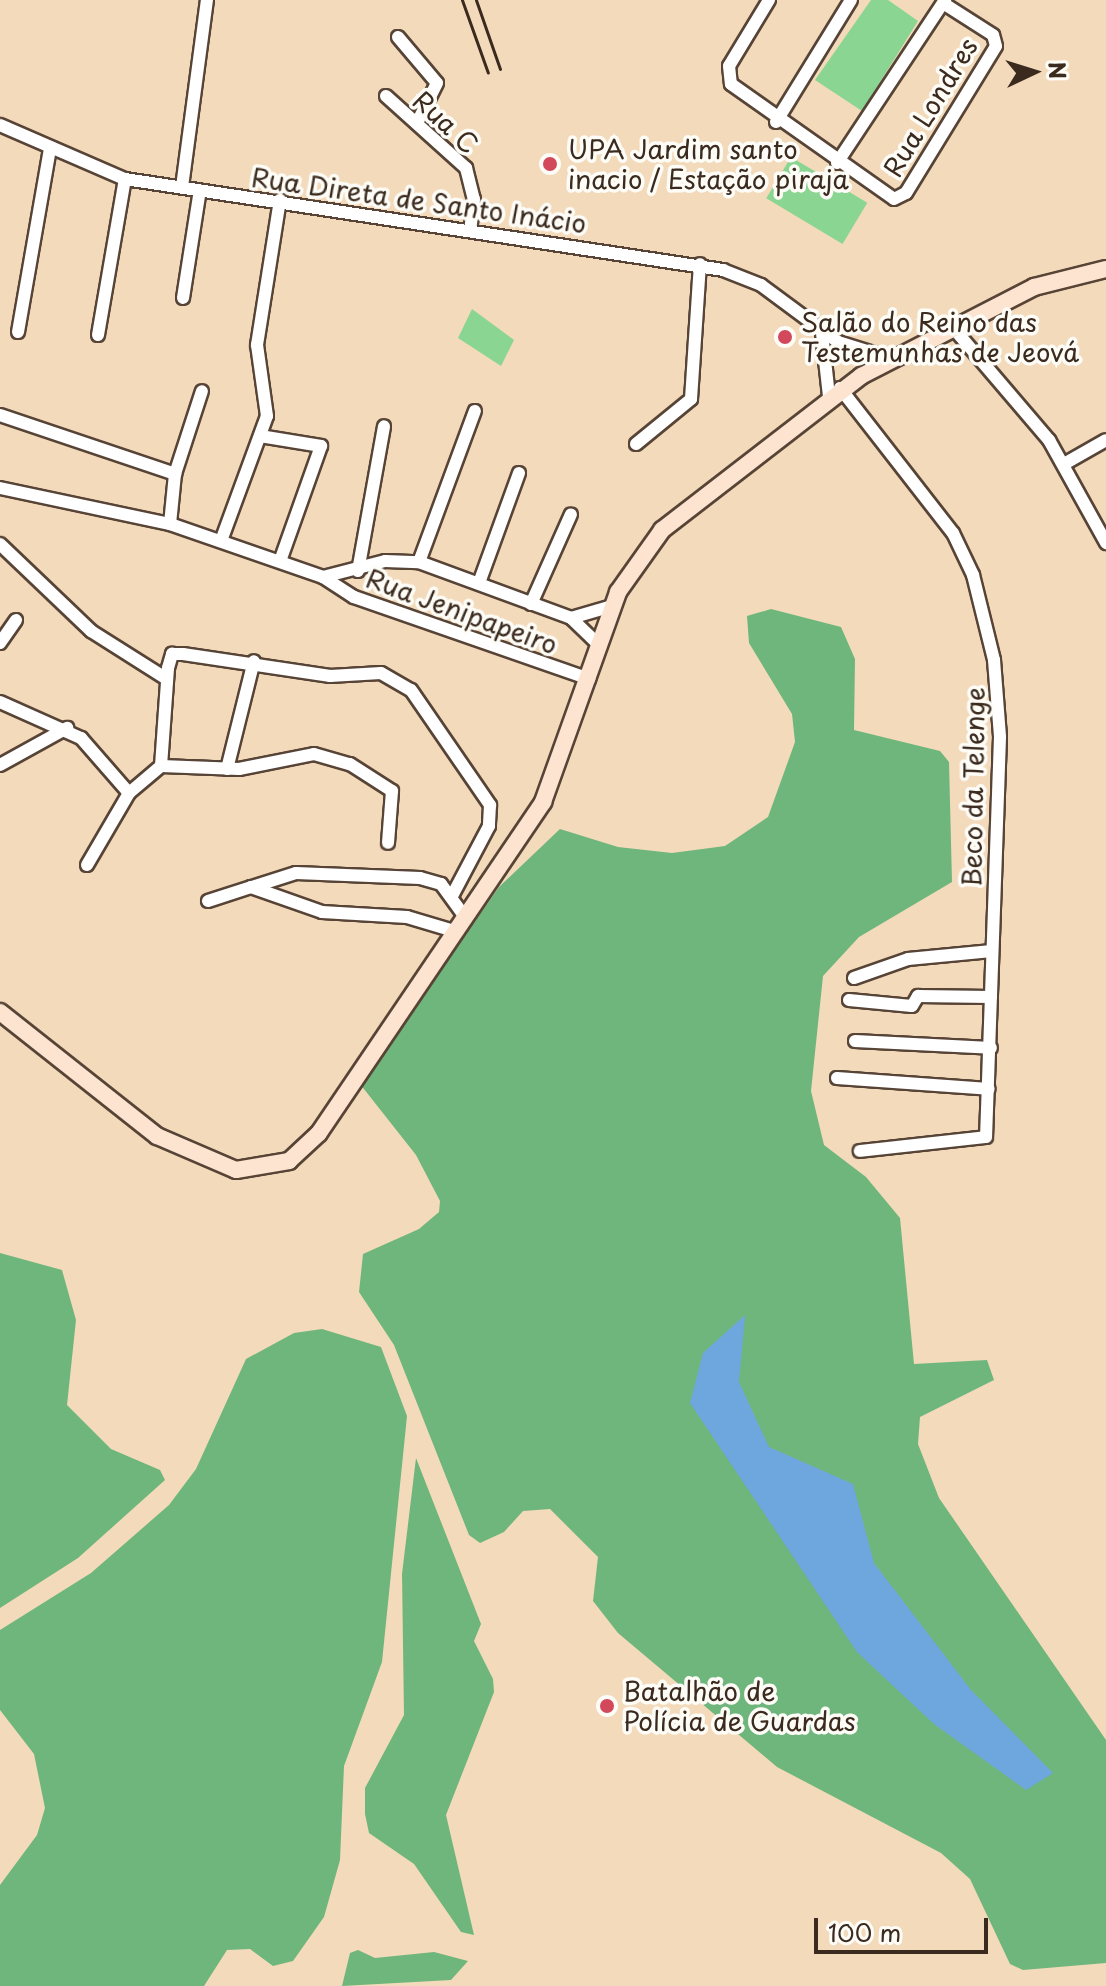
<!DOCTYPE html>
<meta charset="utf-8">
<style>
body{margin:0}
#map{position:relative;width:1106px;height:1986px;overflow:hidden;background:#f3dabb;font-family:"Playpen Sans",sans-serif}
div>[style]{position:absolute}
.green>*{inset:0;background:#8ad592;transform-origin:0 0}
.forest>*{inset:0;background:#6fb67c}
.water>*{inset:0;background:#6ea7de}
.roads{filter:drop-shadow(2px 0 #574436) drop-shadow(-2px 0 #574436) drop-shadow(0 2px #574436) drop-shadow(0 -2px #574436)}
.minor>*{height:12px;margin:-6px;padding:0 6px;transform-origin:6px;border-radius:6px;background:#fff}
.secondary>*{height:16px;margin:-8px;padding:0 8px;transform-origin:8px;border-radius:8px;background:#fde4d0}
.rail>*{height:3px;margin:-1.5px;padding:0 1.5px;transform-origin:1.5px;border-radius:1.5px;background:#3b2a1e}
.dots>*{width:22px;height:22px;translate:-50% -50%;box-sizing:border-box;border:4px solid #fdfcf7;border-radius:50%}
span{translate:-50% -50%;white-space:nowrap;text-align:center;line-height:1.15;-webkit-text-stroke:7px #fdfcf7;paint-order:stroke}
.street-label{font-size:26px;color:#3b2a1e}
.poi-label{font-size:26px;color:#3b2a1e}
.left{translate:0 -50%;text-align:left}
.north{position:absolute;left:994px;top:32px;width:80px;height:80px;-webkit-text-stroke:6px #fdfcf7;paint-order:stroke;rotate:86deg;font-size:22px;font-weight:700;line-height:32px;text-align:center;color:#3b2a1e}
.north::after{content:'';display:block;margin:auto;width:28px;height:36px;background:#3b2a1e;clip-path:polygon(50% 0,100% 100%,50% 72%,0 100%)}
.scale{position:absolute;left:814px;top:1918px;width:174px;height:36px;box-sizing:border-box;border:4px solid #3b2a1e;border-top:0;padding-left:10px;font-size:24px;line-height:28px;white-space:nowrap;color:#3b2a1e;-webkit-text-stroke:6px #fdfcf7;paint-order:stroke}
</style>
<div id="map">
<div class="green">
<i style="clip-path:polygon(871px 0,888px 0,918px 21px,862px 111px,815px 80px)"></i>
<i style="left:791px;top:157px;width:89px;height:48px;rotate:31deg"></i>
<i style="clip-path:polygon(472px 309px,514px 340px,501px 366px,458px 338px)"></i>
</div>
<div class="forest">
<i style="clip-path:polygon(771px 609px,841px 627px,855px 659px,854px 730px,940px 751px,949px 762px,952px 882px,859px 937px,823px 976px,811px 1091px,824px 1145px,866px 1177px,900px 1218px,914px 1364px,987px 1360px,994px 1380px,920px 1417px,918px 1444px,939px 1498px,1106px 1740px,1106px 1963px,1023px 1970px,1010px 1964px,970px 1879px,941px 1853px,777px 1767px,618px 1633px,593px 1601px,598px 1557px,550px 1509px,523px 1511px,504px 1532px,480px 1543px,469px 1535px,394px 1345px,359px 1292px,363px 1254px,419px 1229px,439px 1212px,440px 1201px,416px 1155px,360px 1084px,499px 887px,560px 829px,618px 847px,672px 853px,725px 846px,768px 817px,795px 742px,792px 714px,749px 643px,747px 616px)"></i>
<i style="clip-path:polygon(0 1253px,62px 1270px,76px 1320px,67px 1405px,111px 1449px,160px 1470px,165px 1480px,78px 1558px,0 1608px)"></i>
<i style="clip-path:polygon(322px 1329px,381px 1347px,407px 1416px,382px 1662px,344px 1766px,340px 1860px,324px 1917px,293px 1961px,273px 1966px,250px 1949px,227px 1950px,204px 1986px,0 1986px,0 1885px,37px 1835px,45px 1808px,34px 1754px,0 1710px,0 1630px,91px 1573px,169px 1505px,196px 1469px,246px 1359px,294px 1333px)"></i>
<i style="clip-path:polygon(416px 1458px,481px 1624px,474px 1641px,493px 1679px,494px 1692px,446px 1815px,474px 1935px,461px 1932px,414px 1864px,369px 1833px,365px 1814px,365px 1788px,404px 1715px,402px 1574px)"></i>
<i style="clip-path:polygon(358px 1950px,375px 1958px,434px 1952px,468px 1961px,451px 1980px,342px 1986px,350px 1953px)"></i>
</div>
<div class="water">
<i style="clip-path:polygon(745px 1315px,739px 1382px,769px 1447px,853px 1484px,874px 1563px,971px 1690px,1053px 1773px,1026px 1790px,934px 1724px,857px 1652px,690px 1403px,703px 1353px)"></i>
</div>
<div class="roads">
<div class="minor">
<i style="left:769px;top:0;width:77px;rotate:121.2deg"></i>
<i style="left:729px;top:66px;width:18px;rotate:84deg"></i>
<i style="left:731px;top:84px;width:199px;rotate:35.2deg"></i>
<i style="left:894px;top:199px;width:13px;rotate:-27deg"></i>
<i style="left:906px;top:193px;width:172px;rotate:-58.5deg"></i>
<i style="left:996px;top:46px;width:11px;rotate:-105deg"></i>
<i style="left:993px;top:35px;width:59px;rotate:-147.4deg"></i>
<i style="left:398px;top:37px;width:60px;rotate:49.7deg"></i>
<i style="left:437px;top:83px;width:45px;rotate:116.6deg"></i>
<i style="left:386px;top:96px;width:108px;rotate:42deg"></i>
<i style="left:466px;top:168px;width:32px;rotate:76deg"></i>
<i style="left:474px;top:199px;width:31px;rotate:97deg"></i>
<i style="left:776px;top:122px;width:143px;rotate:-58.4deg"></i>
<i style="left:0;top:125px;width:136px;rotate:23.4deg"></i>
<i style="left:125px;top:179px;width:605px;rotate:8.65deg"></i>
<i style="left:723px;top:270px;width:41px;rotate:21.5deg"></i>
<i style="left:761px;top:285px;width:96px;rotate:36.5deg"></i>
<i style="left:838px;top:342px;width:58px;rotate:17.2deg"></i>
<i style="left:837px;top:163px;width:196px;rotate:-56.5deg"></i>
<i style="left:182px;top:187px;width:189px;rotate:-82.4deg"></i>
<i style="left:183px;top:298px;width:109px;rotate:-81.1deg"></i>
<i style="left:955px;top:330px;width:145px;rotate:49.5deg"></i>
<i style="left:1049px;top:440px;width:118px;rotate:61deg"></i>
<i style="left:18px;top:332px;width:187px;rotate:-80.1deg"></i>
<i style="left:822px;top:333px;width:63px;rotate:83.7deg"></i>
<i style="left:98px;top:335px;width:158px;rotate:-80.2deg"></i>
<i style="left:840px;top:388px;width:184px;rotate:52.1deg"></i>
<i style="left:953px;top:533px;width:47px;rotate:64.5deg"></i>
<i style="left:973px;top:575px;width:88px;rotate:76.1deg"></i>
<i style="left:994px;top:660px;width:77px;rotate:85.5deg"></i>
<i style="left:1000px;top:737px;width:400px;rotate:92deg"></i>
<i style="left:986px;top:1137px;width:127px;rotate:173.7deg"></i>
<i style="left:0;top:415px;width:185px;rotate:18.6deg"></i>
<i style="left:260px;top:436px;width:62px;rotate:9.3deg"></i>
<i style="left:321px;top:446px;width:122px;rotate:109.6deg"></i>
<i style="left:636px;top:444px;width:71px;rotate:-39.3deg"></i>
<i style="left:691px;top:399px;width:135px;rotate:-86.2deg"></i>
<i style="left:1064px;top:464px;width:48px;rotate:-29.7deg"></i>
<i style="left:0;top:488px;width:174px;rotate:12deg"></i>
<i style="left:170px;top:524px;width:162px;rotate:19.1deg"></i>
<i style="left:323px;top:577px;width:64px;rotate:-14.5deg"></i>
<i style="left:385px;top:561px;width:34px;rotate:2deg"></i>
<i style="left:419px;top:562px;width:162px;rotate:20.2deg"></i>
<i style="left:571px;top:618px;width:40px;rotate:44deg"></i>
<i style="left:170px;top:524px;width:50px;rotate:-84.3deg"></i>
<i style="left:175px;top:474px;width:87px;rotate:-72deg"></i>
<i style="left:221px;top:541px;width:133px;rotate:-69.8deg"></i>
<i style="left:267px;top:416px;width:72px;rotate:-98deg"></i>
<i style="left:257px;top:345px;width:147px;rotate:-81deg"></i>
<i style="left:0;top:544px;width:126px;rotate:43.7deg"></i>
<i style="left:91px;top:631px;width:90px;rotate:32.3deg"></i>
<i style="left:419px;top:562px;width:161px;rotate:-69.7deg"></i>
<i style="left:358px;top:571px;width:147px;rotate:-79.8deg"></i>
<i style="left:323px;top:577px;width:37px;rotate:33deg"></i>
<i style="left:354px;top:597px;width:249px;rotate:19.2deg"></i>
<i style="left:479px;top:583px;width:117px;rotate:-70deg"></i>
<i style="left:531px;top:604px;width:98px;rotate:-66deg"></i>
<i style="left:571px;top:618px;width:43px;rotate:-16.3deg"></i>
<i style="left:0;top:643px;width:28px;rotate:-55deg"></i>
<i style="left:0;top:702px;width:89px;rotate:24deg"></i>
<i style="left:81px;top:738px;width:73px;rotate:48.9deg"></i>
<i style="left:0;top:765px;width:77px;rotate:-28.9deg"></i>
<i style="left:161px;top:766px;width:78px;rotate:2.2deg"></i>
<i style="left:239px;top:769px;width:76px;rotate:-11.3deg"></i>
<i style="left:314px;top:754px;width:37px;rotate:16deg"></i>
<i style="left:350px;top:764px;width:50px;rotate:32.7deg"></i>
<i style="left:392px;top:791px;width:52px;rotate:94.4deg"></i>
<i style="left:227px;top:769px;width:111px;rotate:-76deg"></i>
<i style="left:87px;top:865px;width:83px;rotate:-59.7deg"></i>
<i style="left:129px;top:793px;width:42px;rotate:-40.2deg"></i>
<i style="left:161px;top:766px;width:98px;rotate:-85.9deg"></i>
<i style="left:168px;top:668px;width:15px;rotate:-74deg"></i>
<i style="left:172px;top:654px;width:11px"></i>
<i style="left:183px;top:654px;width:149px;rotate:8.5deg"></i>
<i style="left:330px;top:676px;width:51px;rotate:-3.4deg"></i>
<i style="left:381px;top:673px;width:34px;rotate:30deg"></i>
<i style="left:411px;top:690px;width:140px;rotate:55.5deg"></i>
<i style="left:490px;top:805px;width:21px;rotate:93deg"></i>
<i style="left:489px;top:826px;width:79px;rotate:117.9deg"></i>
<i style="left:252px;top:887px;width:46px;rotate:-17.7deg"></i>
<i style="left:296px;top:873px;width:124px;rotate:2.3deg"></i>
<i style="left:420px;top:878px;width:22px;rotate:16deg"></i>
<i style="left:441px;top:884px;width:39px;rotate:54deg"></i>
<i style="left:208px;top:901px;width:45px;rotate:-18deg"></i>
<i style="left:251px;top:887px;width:75px;rotate:19.4deg"></i>
<i style="left:322px;top:912px;width:85px;rotate:3.4deg"></i>
<i style="left:407px;top:917px;width:49px;rotate:16.6deg"></i>
<i style="left:854px;top:978px;width:57px;rotate:-19.4deg"></i>
<i style="left:908px;top:959px;width:84px;rotate:-5.4deg"></i>
<i style="left:849px;top:1000px;width:63px;rotate:5.4deg"></i>
<i style="left:912px;top:1006px;width:12px;rotate:-59deg"></i>
<i style="left:918px;top:996px;width:73px;rotate:0.8deg"></i>
<i style="left:855px;top:1041px;width:136px;rotate:2.9deg"></i>
<i style="left:837px;top:1078px;width:152px;rotate:4.1deg"></i>
</div>
<div class="secondary">
<i style="left:0;top:1012px;width:200px;rotate:38.3deg"></i>
<i style="left:157px;top:1136px;width:86px;rotate:23.3deg"></i>
<i style="left:236px;top:1170px;width:54px;rotate:-9.6deg"></i>
<i style="left:289px;top:1161px;width:41px;rotate:-43deg"></i>
<i style="left:319px;top:1133px;width:400px;rotate:-55.9deg"></i>
<i style="left:543px;top:802px;width:223px;rotate:-70.3deg"></i>
<i style="left:618px;top:592px;width:76px;rotate:-54.6deg"></i>
<i style="left:662px;top:530px;width:252px;rotate:-37.7deg"></i>
<i style="left:861px;top:376px;width:195px;rotate:-27.2deg"></i>
<i style="left:1034px;top:287px;width:74px;rotate:-14deg"></i>
</div>
</div>
<div class="rail">
<i style="left:462px;top:0;width:77px;rotate:70.4deg"></i>
<i style="left:476px;top:0;width:73px;rotate:70.8deg"></i>
</div>
<div class="dots">
<i style="left:550px;top:164px;background:#d1495b"></i>
<i style="left:785px;top:337px;background:#d1495b"></i>
<i style="left:607px;top:1706px;background:#d1495b"></i>
</div>
<div class="street-label">
<span style="left:930px;top:107px;rotate:-59deg">Rua Londres</span>
<span style="left:446px;top:122px;rotate:43deg">Rua C</span>
<span style="left:419px;top:200px;rotate:8deg">Rua Direta de Santo Inácio</span>
<span style="left:462px;top:611px;rotate:20deg">Rua Jenipapeiro</span>
<span style="left:973px;top:787px;rotate:-89deg">Beco da Telenge</span>
</div>
<div class="poi-label">
<span class="left" style="left:568px;top:164px">UPA Jardim santo<br>inacio / Estação piraja</span>
<span class="left" style="left:801px;top:337px">Salão do Reino das<br>Testemunhas de Jeová</span>
<span class="left" style="left:623px;top:1706px">Batalhão de<br>Polícia de Guardas</span>
</div>
<div class="north">N</div>
<div class="scale">100 m</div>
</div>
